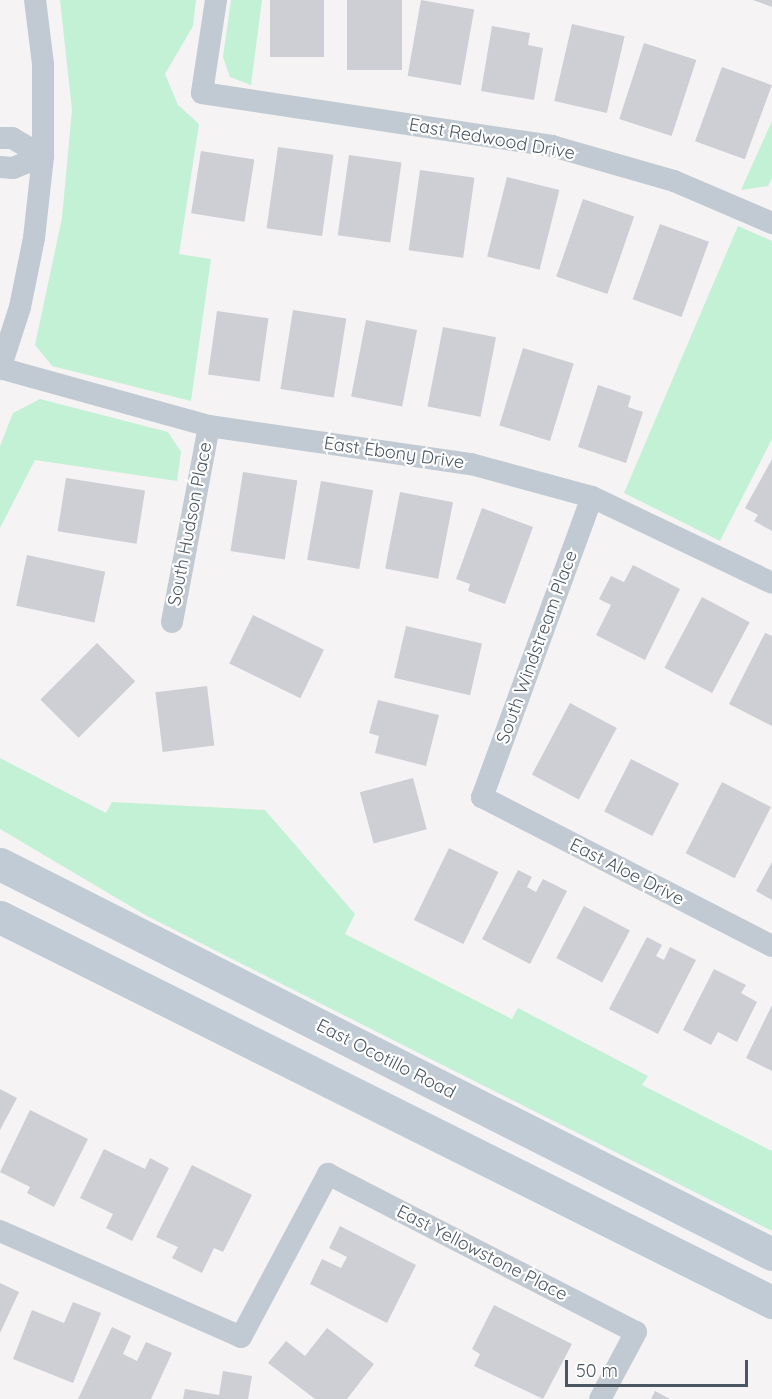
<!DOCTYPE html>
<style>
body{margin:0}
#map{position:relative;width:772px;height:1399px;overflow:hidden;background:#f5f3f3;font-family:Quicksand,sans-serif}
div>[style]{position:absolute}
.green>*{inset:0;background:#c3f1d5}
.building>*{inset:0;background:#cdcfd5;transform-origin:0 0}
.minor>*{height:22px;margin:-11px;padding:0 11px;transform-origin:11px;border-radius:11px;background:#c1cad2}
.secondary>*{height:33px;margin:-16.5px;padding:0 16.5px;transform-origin:16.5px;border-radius:16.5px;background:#c1cbd6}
span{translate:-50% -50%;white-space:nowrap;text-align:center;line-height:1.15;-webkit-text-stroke:4.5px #fff;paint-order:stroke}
.street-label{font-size:18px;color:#4a5661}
.scale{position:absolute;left:565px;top:1360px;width:183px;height:27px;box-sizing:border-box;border:3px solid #4a5661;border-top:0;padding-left:8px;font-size:18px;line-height:21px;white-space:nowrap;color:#4a5661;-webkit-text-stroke:4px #fff;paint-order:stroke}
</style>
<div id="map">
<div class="green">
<i style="clip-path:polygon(60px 0,196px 0,193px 26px,165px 74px,178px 105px,199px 124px,179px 254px,211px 259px,191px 401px,52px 366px,35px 345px,62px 218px,72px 110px)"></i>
<i style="clip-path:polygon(231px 0,262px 0,251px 85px,230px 77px,223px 57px)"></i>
<i style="clip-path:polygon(772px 121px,772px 178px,768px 186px,741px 190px)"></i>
<i style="clip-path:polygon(738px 226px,772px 241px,772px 439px,720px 541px,624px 493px)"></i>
<i style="clip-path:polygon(40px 399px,168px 432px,181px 452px,177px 481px,35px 460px,0 528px,0 446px,13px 413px)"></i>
<i style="clip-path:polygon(0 758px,106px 813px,112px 802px,265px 810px,355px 914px,345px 934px,512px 1019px,518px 1008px,648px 1076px,642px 1085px,772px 1151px,772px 1231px,147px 916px,0 829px)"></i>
</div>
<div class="building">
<i style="left:270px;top:0;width:54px;height:57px"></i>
<i style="left:347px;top:0;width:55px;height:70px"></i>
<i style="left:421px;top:0;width:54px;height:77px;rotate:10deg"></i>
<i style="clip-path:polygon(753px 0,772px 0,772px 7px)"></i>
<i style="left:572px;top:24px;width:54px;height:79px;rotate:13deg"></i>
<i style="clip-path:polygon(492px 26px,530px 33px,528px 45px,543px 48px,534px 100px,481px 91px)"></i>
<i style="left:644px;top:43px;width:55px;height:80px;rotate:18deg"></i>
<i style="left:722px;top:67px;width:53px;height:79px;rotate:20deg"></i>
<i style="left:278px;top:147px;width:56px;height:82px;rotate:8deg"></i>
<i style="left:201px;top:151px;width:54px;height:63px;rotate:9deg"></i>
<i style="left:349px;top:155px;width:53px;height:81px;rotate:8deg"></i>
<i style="left:420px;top:170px;width:55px;height:81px;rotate:8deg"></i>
<i style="left:507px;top:177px;width:54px;height:82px;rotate:14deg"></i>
<i style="left:583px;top:199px;width:54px;height:82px;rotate:19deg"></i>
<i style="left:660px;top:224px;width:52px;height:80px;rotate:20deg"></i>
<i style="left:293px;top:310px;width:54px;height:80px;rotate:9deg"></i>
<i style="left:217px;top:311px;width:52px;height:64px;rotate:8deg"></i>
<i style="left:366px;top:320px;width:52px;height:78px;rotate:11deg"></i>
<i style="left:443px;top:327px;width:54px;height:81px;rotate:11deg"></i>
<i style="left:523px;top:348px;width:53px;height:81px;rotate:17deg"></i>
<i style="clip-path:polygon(598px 385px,631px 396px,628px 407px,643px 412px,626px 463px,578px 447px)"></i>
<i style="clip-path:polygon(772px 459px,772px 531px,754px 521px,758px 515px,745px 508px)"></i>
<i style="left:243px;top:472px;width:55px;height:80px;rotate:9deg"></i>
<i style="left:66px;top:478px;width:80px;height:54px;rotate:9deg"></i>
<i style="left:321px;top:481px;width:53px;height:80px;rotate:10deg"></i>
<i style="left:400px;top:492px;width:54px;height:78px;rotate:11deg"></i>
<i style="clip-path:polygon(482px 508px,533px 527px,505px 604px,468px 591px,470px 584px,456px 579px)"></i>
<i style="left:27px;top:555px;width:80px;height:52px;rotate:12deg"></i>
<i style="clip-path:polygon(633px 565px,680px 589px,645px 660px,596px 635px,611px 605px,599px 599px,611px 576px,624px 582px)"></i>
<i style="left:702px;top:597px;width:54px;height:80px;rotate:28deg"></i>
<i style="left:253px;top:615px;width:79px;height:54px;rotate:26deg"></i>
<i style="left:406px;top:626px;width:78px;height:53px;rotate:13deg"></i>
<i style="clip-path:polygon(765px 633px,772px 636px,772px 726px,729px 704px)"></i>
<i style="left:97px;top:643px;width:54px;height:80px;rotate:45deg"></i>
<i style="left:207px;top:686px;width:60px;height:52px;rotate:83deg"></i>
<i style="clip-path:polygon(378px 700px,439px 715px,426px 766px,375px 753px,379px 736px,369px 733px)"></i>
<i style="left:570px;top:703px;width:53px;height:81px;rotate:28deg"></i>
<i style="left:631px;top:759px;width:54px;height:59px;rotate:27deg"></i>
<i style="left:413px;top:778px;width:53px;height:55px;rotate:75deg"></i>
<i style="left:722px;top:782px;width:55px;height:80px;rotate:27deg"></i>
<i style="left:449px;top:848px;width:55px;height:80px;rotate:26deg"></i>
<i style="clip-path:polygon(772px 862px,772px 900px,756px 891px)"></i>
<i style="clip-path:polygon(518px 870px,532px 877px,527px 887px,536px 892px,543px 879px,567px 891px,530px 964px,482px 939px)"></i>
<i style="left:584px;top:906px;width:52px;height:59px;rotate:28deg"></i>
<i style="clip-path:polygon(647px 937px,662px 945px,656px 956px,664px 960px,670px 947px,696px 960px,658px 1034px,609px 1009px)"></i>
<i style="clip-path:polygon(714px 969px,746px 985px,741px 993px,757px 1002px,737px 1042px,718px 1032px,711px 1045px,683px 1030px)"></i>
<i style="clip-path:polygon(772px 1005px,772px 1071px,746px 1058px)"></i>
<i style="clip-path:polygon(0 1089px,17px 1098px,0 1130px)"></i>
<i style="clip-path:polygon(30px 1110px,88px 1139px,54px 1207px,27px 1193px,30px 1187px,0 1172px)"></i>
<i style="clip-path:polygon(104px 1149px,145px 1169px,150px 1158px,169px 1168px,132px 1241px,106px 1228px,113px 1214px,80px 1198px)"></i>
<i style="clip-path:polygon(192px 1165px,252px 1195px,223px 1252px,214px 1248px,202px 1273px,172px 1258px,178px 1247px,156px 1237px)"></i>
<i style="clip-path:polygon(340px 1226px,416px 1265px,387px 1323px,310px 1284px,322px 1259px,341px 1268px,347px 1257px,329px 1248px)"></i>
<i style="clip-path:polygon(0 1283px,19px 1292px,0 1333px)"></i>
<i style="clip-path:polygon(73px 1302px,101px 1313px,73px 1383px,13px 1359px,32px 1310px,64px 1323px)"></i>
<i style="clip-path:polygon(494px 1305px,572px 1344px,543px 1399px,474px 1366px,480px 1354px,472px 1349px)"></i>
<i style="clip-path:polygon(112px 1327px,131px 1336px,123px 1354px,137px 1361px,146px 1342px,172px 1353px,151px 1399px,78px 1399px)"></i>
<i style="clip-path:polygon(327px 1328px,374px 1364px,347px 1399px,315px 1399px,268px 1363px,286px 1341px,305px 1356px)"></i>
<i style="clip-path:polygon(223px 1371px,252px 1376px,248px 1399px,183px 1399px,185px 1389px,219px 1395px)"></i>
<i style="clip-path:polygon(655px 1391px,670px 1399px,651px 1399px)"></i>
</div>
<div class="minor">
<i style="left:216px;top:0;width:94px;rotate:98.6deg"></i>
<i style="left:202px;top:93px;width:354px;rotate:8.6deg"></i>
<i style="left:552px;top:146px;width:127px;rotate:16deg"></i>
<i style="left:674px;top:181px;width:107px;rotate:23.2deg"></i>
<i style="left:0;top:138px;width:12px"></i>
<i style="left:12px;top:138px;width:36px;rotate:30deg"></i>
<i style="left:0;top:167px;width:13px;rotate:4deg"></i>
<i style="left:13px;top:168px;width:32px;rotate:-22deg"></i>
<i style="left:0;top:368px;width:217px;rotate:15.5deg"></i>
<i style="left:209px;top:426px;width:265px;rotate:8.3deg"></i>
<i style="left:471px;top:464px;width:125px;rotate:15.3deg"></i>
<i style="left:592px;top:497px;width:199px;rotate:25.5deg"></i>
<i style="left:0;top:369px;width:65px;rotate:-72.1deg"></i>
<i style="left:20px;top:307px;width:70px;rotate:-78.5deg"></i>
<i style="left:34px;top:238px;width:82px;rotate:-83.7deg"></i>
<i style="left:43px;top:156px;width:92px;rotate:-90deg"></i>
<i style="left:43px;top:64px;width:64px;rotate:-97.1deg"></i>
<i style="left:592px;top:497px;width:320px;rotate:110.1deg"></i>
<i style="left:482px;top:797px;width:326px;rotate:27.2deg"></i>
<i style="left:172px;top:622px;width:199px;rotate:-79.3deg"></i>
<i style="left:0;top:1231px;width:263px;rotate:23.7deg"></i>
<i style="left:241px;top:1337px;width:185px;rotate:-61.9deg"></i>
<i style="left:328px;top:1174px;width:346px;rotate:27.2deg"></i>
<i style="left:636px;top:1332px;width:76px;rotate:118.2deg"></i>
</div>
<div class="secondary">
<i style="left:0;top:864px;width:865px;rotate:26.8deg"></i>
<i style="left:0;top:917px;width:863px;rotate:26.51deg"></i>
</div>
<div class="street-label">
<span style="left:492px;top:139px;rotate:10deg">East Redwood Drive</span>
<span style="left:394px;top:453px;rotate:8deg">East Ebony Drive</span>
<span style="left:190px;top:524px;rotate:-79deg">South Hudson Place</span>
<span style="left:537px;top:647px;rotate:-70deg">South Windstream Place</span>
<span style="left:627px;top:872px;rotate:27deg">East Aloe Drive</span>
<span style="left:386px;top:1059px;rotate:27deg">East Ocotillo Road</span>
<span style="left:482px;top:1253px;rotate:27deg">East Yellowstone Place</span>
</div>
<div class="scale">50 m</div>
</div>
